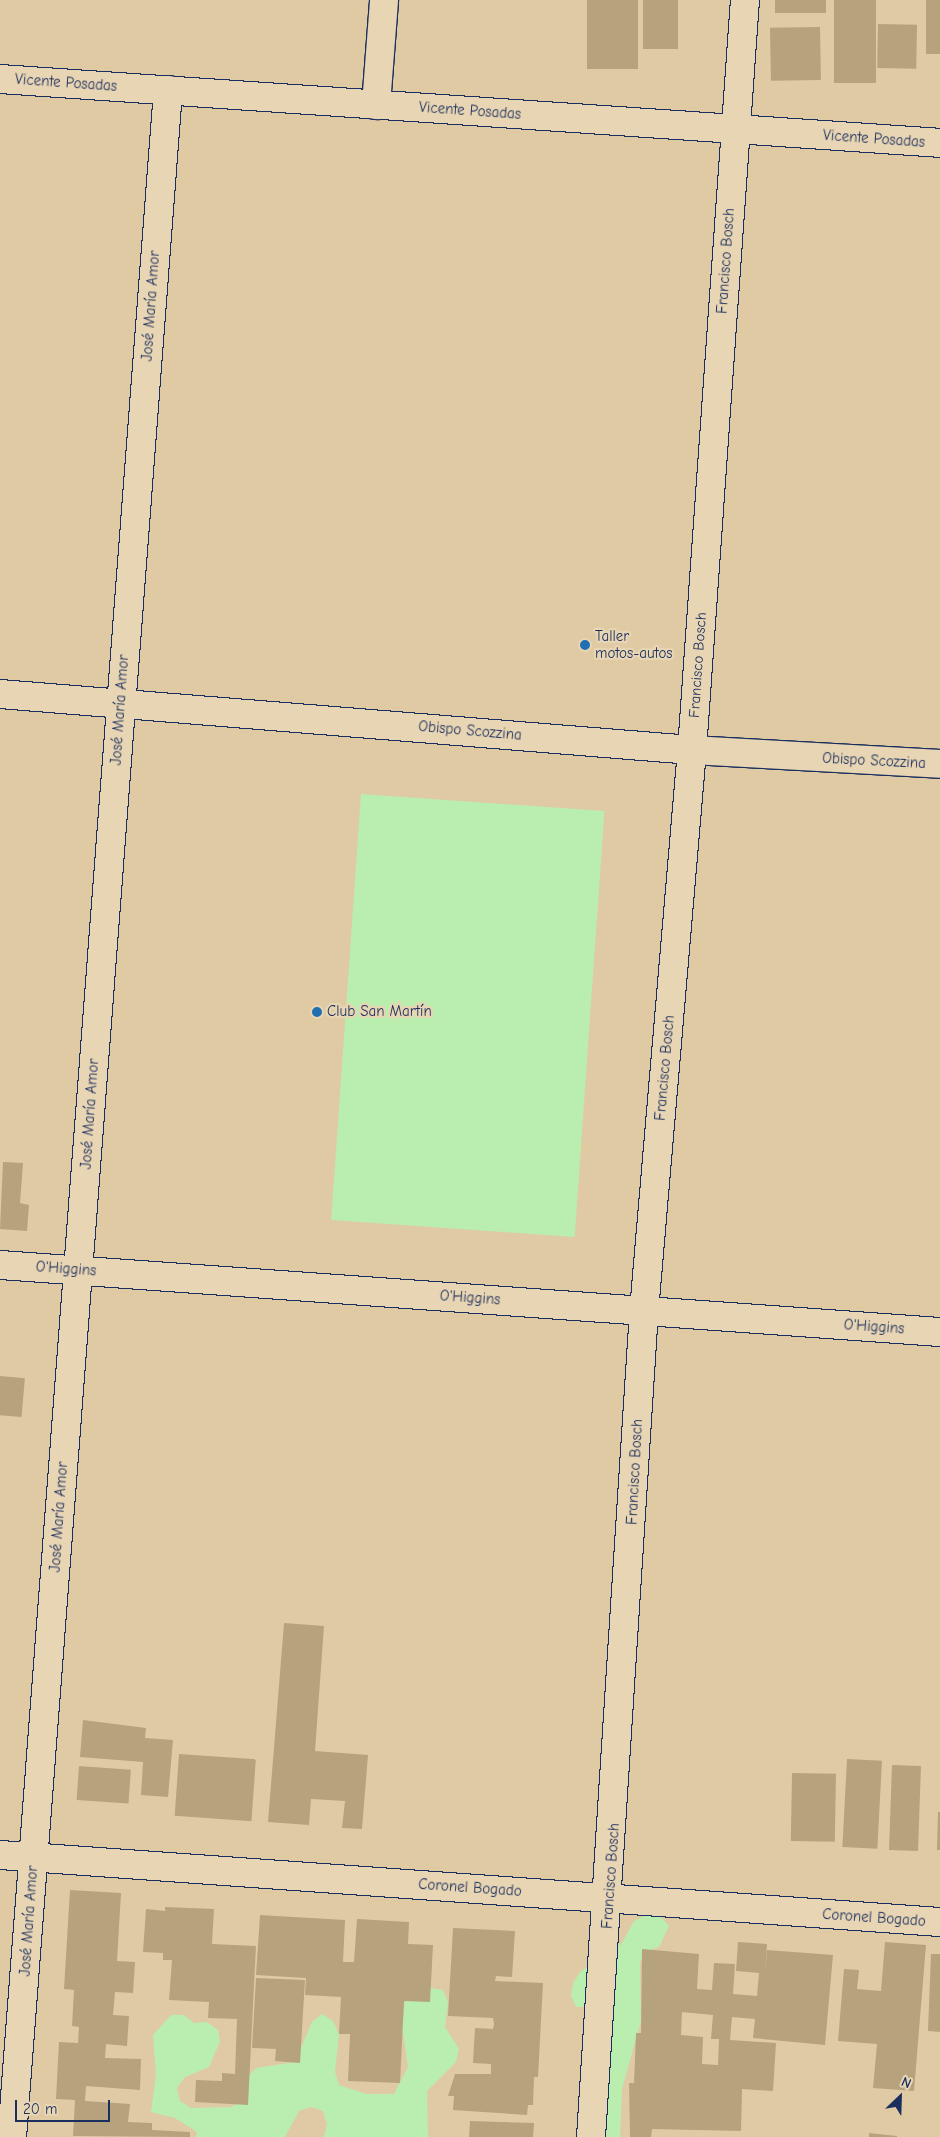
<!DOCTYPE html>
<meta charset="utf-8">
<style>
body{margin:0}
#map{position:relative;width:940px;height:2137px;overflow:hidden;background:#e0caa4;font-family:"Comic Neue",sans-serif}
div>[style]{position:absolute}
.green>*{inset:0;background:#baeeae;transform-origin:0 0}
.building>*{inset:0;background:#b7a27e;transform-origin:0 0}
.roads{filter:drop-shadow(1px 0 #1b2f5e) drop-shadow(-1px 0 #1b2f5e) drop-shadow(0 1px #1b2f5e) drop-shadow(0 -1px #1b2f5e)}
.minor>*{height:28px;margin:-14px;padding:0 14px;transform-origin:14px;border-radius:14px;background:#e8d5b3}
.dots>*{width:14px;height:14px;translate:-50% -50%;box-sizing:border-box;border:2px solid #e8d5b3;border-radius:50%}
span{translate:-50% -50%;white-space:nowrap;text-align:center;line-height:1.15;-webkit-text-stroke:4.5px #e8d5b3;paint-order:stroke}
.street-label{font-size:15px;color:#1b2f5e}
.poi-label{font-size:15px;color:#1b2f5e}
.left{translate:0 -50%;text-align:left}
.north{position:absolute;left:875px;top:2072px;width:50px;height:50px;-webkit-text-stroke:4px #e8d5b3;paint-order:stroke;rotate:24deg;font-size:14px;font-weight:700;line-height:20px;text-align:center;color:#1b2f5e}
.north::after{content:'';display:block;margin:auto;width:18px;height:22px;background:#1b2f5e;clip-path:polygon(50% 0,100% 100%,50% 72%,0 100%)}
.scale{position:absolute;left:15px;top:2100px;width:95px;height:22px;box-sizing:border-box;border:2px solid #1b2f5e;border-top:0;padding-left:6px;font-size:15px;line-height:18px;white-space:nowrap;color:#1b2f5e;-webkit-text-stroke:4px #e8d5b3;paint-order:stroke}
</style>
<div id="map">
<div class="green">
<i style="left:361px;top:794px;width:244px;height:427px;rotate:4deg"></i>
<i style="clip-path:polygon(646px 1915px,660px 1916px,669px 1926px,659px 1947px,647px 1951px,640px 1962px,641px 2021px,622px 2089px,620px 2137px,583px 2137px,589px 2007px,576px 2007px,571px 1996px,573px 1983px,580px 1972px,622px 1943px,634px 1921px)"></i>
<i style="clip-path:polygon(431px 1988px,443px 1990px,448px 2002px,445px 2027px,459px 2049px,456px 2062px,427px 2091px,428px 2137px,324px 2137px,327px 2124px,323px 2111px,311px 2107px,299px 2111px,285px 2137px,196px 2137px,197px 2132px,175px 2118px,151px 2112px,156px 2074px,153px 2035px,171px 2015px,184px 2015px,194px 2023px,207px 2022px,218px 2030px,220px 2042px,209px 2067px,185px 2077px,177px 2088px,180px 2101px,191px 2108px,231px 2107px,244px 2100px,249px 2075px,256px 2068px,295px 2062px,312px 2022px,322px 2014px,333px 2021px,339px 2034px,335px 2072px,339px 2085px,367px 2094px,394px 2094px,408px 2067px,402px 2026px,405px 2001px)"></i>
</div>
<div class="building">
<i style="left:587px;top:0;width:51px;height:69px"></i>
<i style="left:643px;top:0;width:35px;height:49px"></i>
<i style="left:775px;top:0;width:51px;height:13px"></i>
<i style="left:834px;top:0;width:42px;height:83px"></i>
<i style="left:926px;top:0;width:14px;height:54px"></i>
<i style="left:878px;top:24px;width:39px;height:44px;rotate:1deg"></i>
<i style="left:820px;top:27px;width:53px;height:50px;rotate:89deg"></i>
<i style="clip-path:polygon(3px 1162px,23px 1163px,20px 1203px,29px 1205px,27px 1231px,0 1229px)"></i>
<i style="left:0;top:1376px;width:25px;height:39px;rotate:5deg"></i>
<i style="clip-path:polygon(284px 1623px,324px 1626px,315px 1751px,368px 1755px,362px 1829px,342px 1828px,345px 1801px,311px 1799px,309px 1825px,268px 1822px)"></i>
<i style="clip-path:polygon(83px 1720px,146px 1728px,145px 1738px,173px 1740px,168px 1797px,141px 1795px,143px 1762px,80px 1757px)"></i>
<i style="left:179px;top:1754px;width:77px;height:62px;rotate:4deg"></i>
<i style="left:847px;top:1759px;width:35px;height:88px;rotate:3deg"></i>
<i style="left:892px;top:1765px;width:29px;height:85px;rotate:2deg"></i>
<i style="left:79px;top:1766px;width:52px;height:34px;rotate:4deg"></i>
<i style="left:792px;top:1773px;width:44px;height:68px;rotate:1deg"></i>
<i style="clip-path:polygon(938px 1812px,940px 1812px,940px 1850px,937px 1850px)"></i>
<i style="clip-path:polygon(70px 1890px,121px 1893px,117px 1961px,135px 1962px,133px 1993px,115px 1992px,113px 2015px,129px 2016px,127px 2046px,106px 2044px,105px 2058px,141px 2059px,140px 2090px,86px 2086px,85px 2101px,130px 2104px,128px 2122px,152px 2123px,152px 2130px,190px 2132px,190px 2137px,73px 2136px,75px 2100px,56px 2099px,59px 2042px,78px 2043px,79px 2027px,72px 2026px,74px 1990px,64px 1989px)"></i>
<i style="clip-path:polygon(165px 1907px,214px 1909px,212px 1944px,256px 1946px,248px 2105px,195px 2102px,196px 2080px,222px 2081px,222px 2073px,235px 2074px,237px 2019px,208px 2018px,209px 2002px,169px 2000px,172px 1960px,163px 1960px,163px 1953px,143px 1952px,146px 1909px,165px 1911px)"></i>
<i style="clip-path:polygon(260px 1915px,345px 1920px,343px 1962px,354px 1962px,357px 1919px,409px 1922px,408px 1944px,433px 1945px,430px 2002px,404px 2001px,400px 2083px,348px 2081px,350px 2034px,339px 2034px,341px 1997px,305px 1995px,306px 1978px,256px 1975px)"></i>
<i style="clip-path:polygon(453px 1928px,515px 1931px,512px 1977px,496px 1976px,495px 1981px,543px 1983px,538px 2077px,534px 2077px,533px 2105px,528px 2105px,527px 2115px,453px 2110px,454px 2096px,448px 2096px,455px 2074px,491px 2074px,491px 2064px,473px 2063px,475px 2028px,493px 2029px,494px 2024px,493px 2018px,448px 2016px)"></i>
<i style="clip-path:polygon(evenodd,738px 1942px,767px 1944px,765px 1973px,767px 1950px,833px 1955px,825px 2045px,753px 2038px,755px 2019px,732px 2017px,730px 2040px,776px 2043px,773px 2091px,742px 2089px,741px 2131px,652px 2129px,651px 2137px,630px 2137px,629px 2083px,634px 2083px,636px 2033px,641px 2033px,642px 1949px,699px 1954px,697px 1989px,712px 1990px,714px 1963px,735px 1964px,733px 1994px,757px 1996px,759px 1973px,736px 1971px,738px 1942px,682px 2012px,713px 2015px,711px 2039px,719px 2039px,718px 2065px,702px 2064px,703px 2037px,681px 2035px,682px 2012px)"></i>
<i style="clip-path:polygon(885px 1942px,926px 1945px,914px 2091px,873px 2088px,877px 2044px,838px 2041px,844px 1969px,859px 1970px,857px 1989px,881px 1991px)"></i>
<i style="clip-path:polygon(931px 1954px,940px 1954px,940px 2032px,928px 2031px)"></i>
<i style="clip-path:polygon(256px 1978px,305px 1980px,300px 2063px,275px 2061px,276px 2049px,252px 2048px)"></i>
<i style="clip-path:polygon(470px 2121px,534px 2123px,533px 2137px,469px 2137px)"></i>
<i style="clip-path:polygon(869px 2133px,897px 2136px,897px 2137px,869px 2137px)"></i>
</div>
<div class="roads">
<div class="minor">
<i style="left:0;top:79px;width:942px;rotate:3.89deg"></i>
<i style="left:376px;top:105px;width:105px;rotate:-85.6deg"></i>
<i style="left:0;top:694px;width:694px;rotate:4.63deg"></i>
<i style="left:692px;top:750px;width:248px;rotate:3.2deg"></i>
<i style="left:0;top:1265px;width:942px;rotate:4.08deg"></i>
<i style="left:0;top:1855px;width:942px;rotate:4.08deg"></i>
<i style="left:12px;top:2137px;width:2053px;rotate:-85.64deg"></i>
<i style="left:591px;top:2137px;width:828px;rotate:-86.33deg"></i>
<i style="left:644px;top:1311px;width:563px;rotate:-85.11deg"></i>
<i style="left:692px;top:750px;width:752px;rotate:-85.96deg"></i>
</div>
</div>
<div class="dots">
<i style="left:585px;top:645px;background:#1f6fb2"></i>
<i style="left:317px;top:1012px;background:#1f6fb2"></i>
</div>
<div class="street-label">
<span style="left:66px;top:83px;rotate:4deg">Vicente Posadas</span>
<span style="left:470px;top:111px;rotate:4deg">Vicente Posadas</span>
<span style="left:874px;top:139px;rotate:4deg">Vicente Posadas</span>
<span style="left:726px;top:261px;rotate:-86deg">Francisco Bosch</span>
<span style="left:151px;top:306px;rotate:-86deg">José María Amor</span>
<span style="left:698px;top:665px;rotate:-86deg">Francisco Bosch</span>
<span style="left:120px;top:710px;rotate:-86deg">José María Amor</span>
<span style="left:470px;top:731px;rotate:5deg">Obispo Scozzina</span>
<span style="left:874px;top:761px;rotate:3deg">Obispo Scozzina</span>
<span style="left:665px;top:1068px;rotate:-85deg">Francisco Bosch</span>
<span style="left:90px;top:1114px;rotate:-86deg">José María Amor</span>
<span style="left:66px;top:1269px;rotate:4deg">O'Higgins</span>
<span style="left:470px;top:1298px;rotate:4deg">O'Higgins</span>
<span style="left:874px;top:1327px;rotate:4deg">O'Higgins</span>
<span style="left:635px;top:1472px;rotate:-87deg">Francisco Bosch</span>
<span style="left:59px;top:1517px;rotate:-86deg">José María Amor</span>
<span style="left:611px;top:1876px;rotate:-86deg">Francisco Bosch</span>
<span style="left:470px;top:1888px;rotate:4deg">Coronel Bogado</span>
<span style="left:874px;top:1918px;rotate:4deg">Coronel Bogado</span>
<span style="left:29px;top:1921px;rotate:-86deg">José María Amor</span>
</div>
<div class="poi-label">
<span class="left" style="left:595px;top:645px">Taller<br>motos-autos</span>
<span class="left" style="left:327px;top:1012px">Club San Martín</span>
</div>
<div class="north">N</div>
<div class="scale">20 m</div>
</div>
